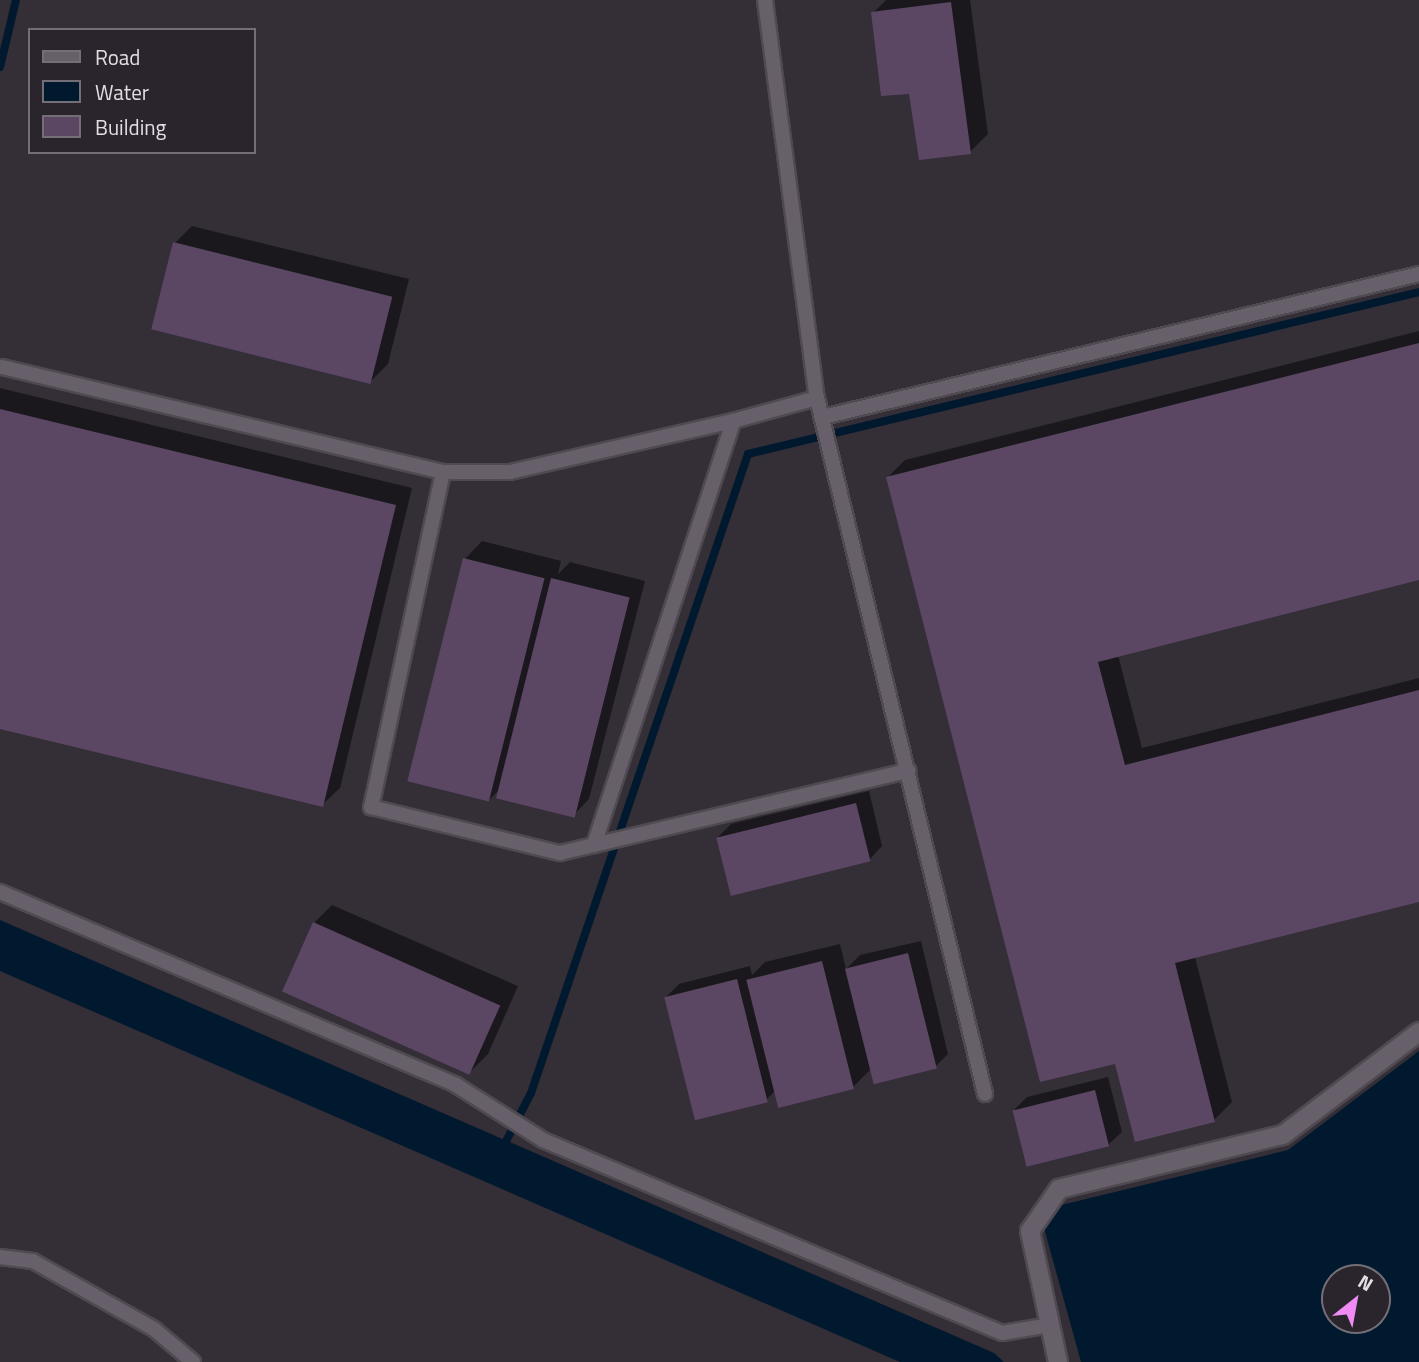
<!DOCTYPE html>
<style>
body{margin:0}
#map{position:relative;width:1419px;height:1362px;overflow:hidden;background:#342e37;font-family:"Titillium Web",sans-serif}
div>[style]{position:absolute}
.water>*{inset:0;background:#01192f}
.shadow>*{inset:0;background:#0007}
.stream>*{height:8px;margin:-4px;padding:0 4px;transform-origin:4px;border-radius:4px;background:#01192f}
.building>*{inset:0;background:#5b4764;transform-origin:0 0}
.roads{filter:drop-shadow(2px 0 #4f4a51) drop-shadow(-2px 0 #4f4a51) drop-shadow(0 2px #4f4a51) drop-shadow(0 -2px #4f4a51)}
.service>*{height:14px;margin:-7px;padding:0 7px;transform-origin:7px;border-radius:7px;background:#67606a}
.minor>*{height:18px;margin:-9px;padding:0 9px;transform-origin:9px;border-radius:9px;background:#67606a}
span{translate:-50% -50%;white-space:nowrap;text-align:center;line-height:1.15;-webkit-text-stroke:7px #2a242d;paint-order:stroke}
.legend{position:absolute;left:28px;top:28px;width:228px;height:126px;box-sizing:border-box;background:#2a242d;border:2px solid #746e76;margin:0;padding:9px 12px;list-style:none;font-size:21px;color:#e2dee4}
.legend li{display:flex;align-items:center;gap:14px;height:35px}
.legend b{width:35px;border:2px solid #746e76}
.north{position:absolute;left:1321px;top:1264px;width:70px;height:70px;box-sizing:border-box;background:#2a242d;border:2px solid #746e76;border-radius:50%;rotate:31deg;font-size:19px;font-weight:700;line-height:28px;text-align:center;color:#e2dee4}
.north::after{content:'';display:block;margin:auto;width:24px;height:32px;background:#f08bf5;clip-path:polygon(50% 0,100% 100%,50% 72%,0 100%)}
</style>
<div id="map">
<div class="water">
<i style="clip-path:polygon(0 920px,994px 1353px,1004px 1362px,900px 1362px,0 971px)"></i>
<i style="clip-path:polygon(evenodd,1419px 1051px,1419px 1362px,1081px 1362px,1044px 1228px,1061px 1205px,1288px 1150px,1419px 1051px,1335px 1278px,1377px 1278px,1377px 1320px,1335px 1320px,1335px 1278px)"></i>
</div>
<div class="shadow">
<i style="clip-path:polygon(886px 0,970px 0,988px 134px,970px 152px,911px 92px,873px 13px)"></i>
<i style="clip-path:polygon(192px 226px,409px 279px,388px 364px,371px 381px,175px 243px)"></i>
<i style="clip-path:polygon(1419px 331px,1419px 579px,1118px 655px,1142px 748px,1419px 678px,1419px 900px,1195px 957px,1232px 1102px,1214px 1120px,1116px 1062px,888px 477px,905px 460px)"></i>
<i style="clip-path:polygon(0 388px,412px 488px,340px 788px,322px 805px,0 727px)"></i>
<i style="clip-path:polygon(482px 541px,561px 561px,558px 574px,570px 562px,645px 581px,589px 799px,572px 817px,499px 790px,489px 800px,465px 559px)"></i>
<i style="clip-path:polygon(869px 791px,882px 846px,869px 860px,718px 837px,731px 824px)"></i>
<i style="clip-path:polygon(332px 905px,518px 986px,488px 1054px,471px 1071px,314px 923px)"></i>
<i style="clip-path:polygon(921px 941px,948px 1054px,935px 1067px,871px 1069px,853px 1087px,775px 1091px,766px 1100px,666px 997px,679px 984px,750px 966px,752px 975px,765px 962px,840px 944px,846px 969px,860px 955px)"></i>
<i style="clip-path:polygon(1108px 1077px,1122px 1132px,1108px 1145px,1014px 1110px,1027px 1097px)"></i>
</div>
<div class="stream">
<i style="left:0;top:67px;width:69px;rotate:-76.6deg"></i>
<i style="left:502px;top:1149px;width:63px;rotate:-62.6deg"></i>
<i style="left:531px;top:1093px;width:675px;rotate:-71.24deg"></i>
<i style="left:748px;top:454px;width:690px;rotate:-13.57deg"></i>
</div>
<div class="building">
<i style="clip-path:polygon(951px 2px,971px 154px,919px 160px,909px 94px,881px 96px,871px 12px)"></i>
<i style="left:173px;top:242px;width:226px;height:90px;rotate:14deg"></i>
<i style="clip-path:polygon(1419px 343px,1419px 580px,1098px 662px,1125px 765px,1419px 690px,1419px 902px,1175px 963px,1215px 1122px,1135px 1142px,1115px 1064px,1040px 1082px,886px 477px)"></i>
<i style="clip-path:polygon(0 409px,396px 505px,323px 807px,0 729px)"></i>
<i style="left:463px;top:558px;width:84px;height:230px;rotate:14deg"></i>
<i style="left:551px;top:578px;width:81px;height:227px;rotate:14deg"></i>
<i style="left:856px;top:803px;width:60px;height:144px;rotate:76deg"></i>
<i style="left:313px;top:922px;width:205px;height:76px;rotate:24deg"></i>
<i style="left:908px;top:953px;width:119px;height:65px;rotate:76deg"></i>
<i style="left:822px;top:961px;width:132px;height:78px;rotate:76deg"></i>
<i style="left:737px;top:979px;width:127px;height:75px;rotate:76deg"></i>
<i style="left:1095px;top:1090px;width:58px;height:85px;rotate:76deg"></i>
</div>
<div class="roads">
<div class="service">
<i style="left:765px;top:0;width:401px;rotate:82.6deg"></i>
<i style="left:817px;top:398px;width:716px;rotate:76.43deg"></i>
<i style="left:2px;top:367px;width:453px;rotate:13.4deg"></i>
<i style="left:443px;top:472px;width:67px"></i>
<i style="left:510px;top:472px;width:229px;rotate:-12.9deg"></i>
<i style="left:733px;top:421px;width:87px;rotate:-15.3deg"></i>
<i style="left:823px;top:417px;width:613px;rotate:-13.49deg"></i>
<i style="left:443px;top:472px;width:343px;rotate:102.1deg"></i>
<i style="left:371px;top:807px;width:195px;rotate:13.7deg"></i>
<i style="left:560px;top:853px;width:358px;rotate:-13.3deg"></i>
<i style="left:594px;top:845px;width:446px;rotate:-71.8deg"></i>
<i style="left:0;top:892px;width:495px;rotate:22.9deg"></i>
<i style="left:456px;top:1085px;width:103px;rotate:32.3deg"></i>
<i style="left:543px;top:1140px;width:498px;rotate:22.8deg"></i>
<i style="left:1002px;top:1333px;width:49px;rotate:-9.5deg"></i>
<i style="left:0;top:1257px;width:33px;rotate:7deg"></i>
<i style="left:33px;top:1261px;width:139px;rotate:29.3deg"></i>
<i style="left:154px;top:1329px;width:51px;rotate:40.2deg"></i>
</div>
<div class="minor">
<i style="left:1058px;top:1362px;width:134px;rotate:-102.1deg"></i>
<i style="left:1030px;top:1231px;width:51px;rotate:-55.4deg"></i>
<i style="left:1059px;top:1189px;width:230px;rotate:-13.6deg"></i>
<i style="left:1283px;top:1135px;width:171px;rotate:-37.1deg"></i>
</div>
</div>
<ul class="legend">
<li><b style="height:9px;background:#67606a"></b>Road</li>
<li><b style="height:19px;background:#01192f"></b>Water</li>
<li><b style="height:19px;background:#5b4764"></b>Building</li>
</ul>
<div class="north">N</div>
</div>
